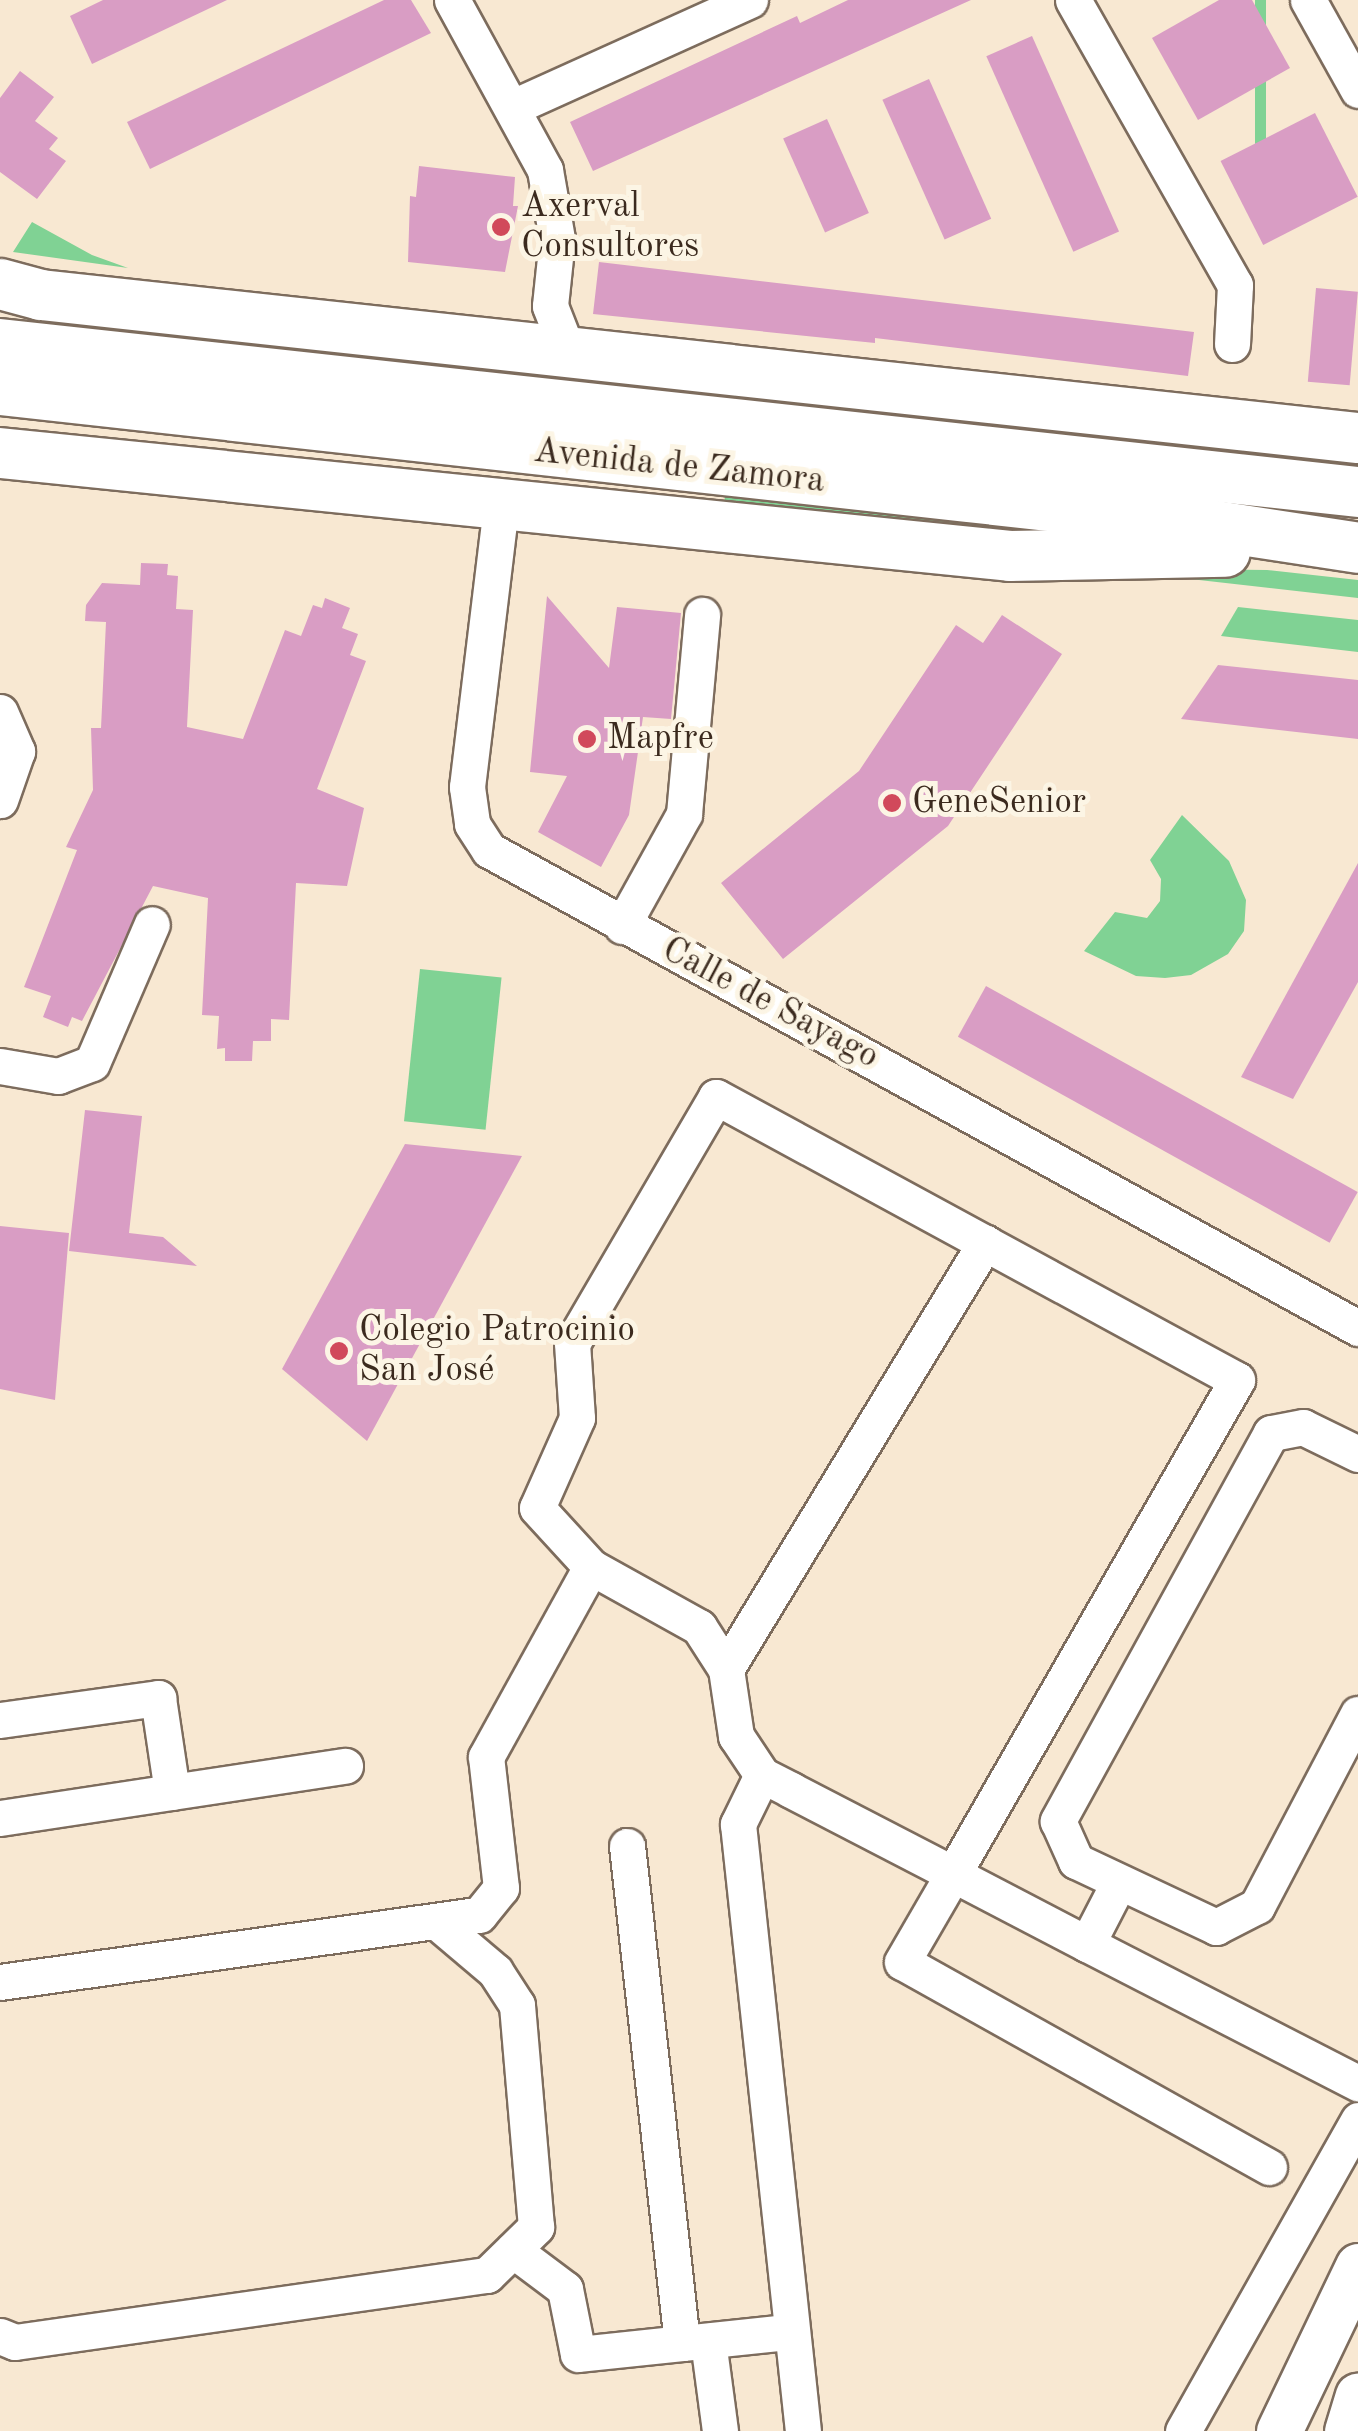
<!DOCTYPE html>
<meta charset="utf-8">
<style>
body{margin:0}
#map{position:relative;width:1358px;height:2431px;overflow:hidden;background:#f8e8d2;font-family:"Old Standard TT",serif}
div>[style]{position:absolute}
.green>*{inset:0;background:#80d294;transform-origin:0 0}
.building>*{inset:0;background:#d99dc4;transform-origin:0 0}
.roads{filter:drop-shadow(2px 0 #7d6c5d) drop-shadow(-2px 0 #7d6c5d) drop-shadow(0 2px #7d6c5d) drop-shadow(0 -2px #7d6c5d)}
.minor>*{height:35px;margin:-17.5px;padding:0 17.5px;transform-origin:17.5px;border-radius:17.5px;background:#fff}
.major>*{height:45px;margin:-22.5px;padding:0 22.5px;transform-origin:22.5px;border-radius:22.5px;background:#fff}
.highway>*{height:50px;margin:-25px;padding:0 25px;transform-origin:25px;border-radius:25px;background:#fff}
.dots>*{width:28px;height:28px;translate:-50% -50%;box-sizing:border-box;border:5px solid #fcf5e5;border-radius:50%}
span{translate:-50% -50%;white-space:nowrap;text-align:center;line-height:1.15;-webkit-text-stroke:10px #fcf5e5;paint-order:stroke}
.poi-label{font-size:35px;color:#3b2a1e}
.left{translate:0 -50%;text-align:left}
.street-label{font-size:35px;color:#3b2a1e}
</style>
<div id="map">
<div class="green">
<i style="left:1255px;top:0;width:11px;height:209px"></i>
<i style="clip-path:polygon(32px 222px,92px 255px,128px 268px,13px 252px)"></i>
<i style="left:744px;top:382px;width:618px;height:24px;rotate:7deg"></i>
<i style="clip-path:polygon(725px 491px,1204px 543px,724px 516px)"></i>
<i style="clip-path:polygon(1093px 568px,1267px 570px,1358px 580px,1358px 598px)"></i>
<i style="clip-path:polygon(1238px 607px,1358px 620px,1358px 652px,1221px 636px)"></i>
<i style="clip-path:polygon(1182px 815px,1229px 861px,1246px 900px,1244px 931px,1228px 954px,1191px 975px,1165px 978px,1136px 976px,1084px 951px,1115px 912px,1147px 918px,1160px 901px,1161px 879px,1150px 860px)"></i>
<i style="left:420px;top:969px;width:82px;height:153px;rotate:6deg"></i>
</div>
<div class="building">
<i style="clip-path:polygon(103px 0,227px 0,92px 64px,70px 16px)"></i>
<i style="clip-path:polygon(384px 0,411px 0,431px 33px,150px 169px,127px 122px)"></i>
<i style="clip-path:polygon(848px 0,971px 0,593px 171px,570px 122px,797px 16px,800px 23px)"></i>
<i style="clip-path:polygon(1219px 0,1252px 0,1290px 68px,1198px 120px,1152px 38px)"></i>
<i style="left:1032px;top:36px;width:214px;height:50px;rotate:66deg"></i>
<i style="clip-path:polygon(20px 71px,54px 97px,35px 121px,58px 138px,49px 149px,66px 161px,37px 199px,0 172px,0 98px)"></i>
<i style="left:929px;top:79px;width:153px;height:51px;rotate:66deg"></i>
<i style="left:1315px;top:113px;width:94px;height:106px;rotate:63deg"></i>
<i style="left:827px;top:119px;width:103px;height:48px;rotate:66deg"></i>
<i style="clip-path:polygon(419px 166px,515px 177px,513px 206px,518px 206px,505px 272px,408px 262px,410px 196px,416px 197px)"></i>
<i style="clip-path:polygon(599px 262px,1194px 332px,1188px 376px,875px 338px,875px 343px,593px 314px)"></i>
<i style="left:1316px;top:288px;width:42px;height:94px;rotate:5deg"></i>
<i style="clip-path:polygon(141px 563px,168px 564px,167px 575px,178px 576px,176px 609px,193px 610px,187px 727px,243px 739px,285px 630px,301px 636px,313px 605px,322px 608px,325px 598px,350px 608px,342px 628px,358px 634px,350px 655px,366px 661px,317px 789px,364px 808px,347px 886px,296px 883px,289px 1020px,271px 1019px,271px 1041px,253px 1041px,252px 1061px,225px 1061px,225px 1048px,217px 1049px,219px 1016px,202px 1015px,208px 898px,153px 886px,82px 1021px,72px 1017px,68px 1027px,43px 1017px,51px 996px,24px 987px,77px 850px,66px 847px,93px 790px,91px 728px,101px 728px,106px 622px,85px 621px,86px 605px,102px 583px,140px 585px)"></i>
<i style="clip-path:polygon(547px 596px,609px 668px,617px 607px,681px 613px,671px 719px,643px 717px,629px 815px,601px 867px,538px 832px,567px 776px,530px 772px)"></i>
<i style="clip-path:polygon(1002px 615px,1062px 654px,948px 826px,783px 959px,721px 883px,859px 771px,956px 625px,983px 643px)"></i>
<i style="clip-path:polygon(1218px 665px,1358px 680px,1358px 739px,1181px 719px)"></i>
<i style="clip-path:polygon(1358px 863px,1358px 982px,1293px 1099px,1241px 1077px)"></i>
<i style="left:986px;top:986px;width:425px;height:58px;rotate:29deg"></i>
<i style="clip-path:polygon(85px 1110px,142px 1116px,129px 1233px,163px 1237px,197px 1266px,69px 1251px)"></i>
<i style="clip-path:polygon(405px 1144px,522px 1156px,367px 1441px,282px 1369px)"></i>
<i style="clip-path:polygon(0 1226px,69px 1233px,55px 1400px,0 1389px)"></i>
</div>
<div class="roads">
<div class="minor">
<i style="left:452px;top:0;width:194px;rotate:61.3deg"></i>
<i style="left:545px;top:170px;width:70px;rotate:80.1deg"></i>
<i style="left:557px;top:239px;width:67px;rotate:96deg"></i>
<i style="left:550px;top:306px;width:49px;rotate:68.6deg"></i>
<i style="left:1073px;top:0;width:328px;rotate:60.4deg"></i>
<i style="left:1235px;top:285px;width:59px;rotate:92.9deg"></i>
<i style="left:1308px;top:0;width:103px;rotate:60.9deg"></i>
<i style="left:513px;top:107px;width:260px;rotate:-24.3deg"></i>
<i style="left:501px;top:506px;width:283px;rotate:96.9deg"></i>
<i style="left:467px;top:787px;width:37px;rotate:82deg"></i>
<i style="left:472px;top:824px;width:31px;rotate:57deg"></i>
<i style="left:489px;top:850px;width:992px;rotate:28.81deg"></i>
<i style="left:0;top:712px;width:43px;rotate:66.4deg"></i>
<i style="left:17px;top:751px;width:52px;rotate:109.1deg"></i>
<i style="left:622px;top:926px;width:128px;rotate:-61deg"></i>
<i style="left:684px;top:814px;width:200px;rotate:-84.8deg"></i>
<i style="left:0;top:1066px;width:59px;rotate:9.8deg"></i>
<i style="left:58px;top:1076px;width:36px;rotate:-21deg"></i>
<i style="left:92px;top:1063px;width:151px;rotate:-66.7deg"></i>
<i style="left:1358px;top:1454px;width:61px;rotate:-153.9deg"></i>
<i style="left:1303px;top:1427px;width:33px;rotate:169deg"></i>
<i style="left:1271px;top:1433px;width:443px;rotate:118.8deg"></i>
<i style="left:1058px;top:1821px;width:44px;rotate:65.8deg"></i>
<i style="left:1076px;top:1861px;width:155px;rotate:25.2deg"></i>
<i style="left:1216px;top:1927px;width:46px;rotate:-27.1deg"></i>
<i style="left:1257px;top:1906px;width:217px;rotate:-62.3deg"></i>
<i style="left:726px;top:1669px;width:499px;rotate:-58.7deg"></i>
<i style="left:0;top:1720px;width:160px;rotate:-7.9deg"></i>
<i style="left:158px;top:1698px;width:95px;rotate:81.5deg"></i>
<i style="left:762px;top:1775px;width:55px;rotate:116.1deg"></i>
<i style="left:738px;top:1824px;width:610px;rotate:83.89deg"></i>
<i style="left:0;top:1818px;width:349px;rotate:-8.6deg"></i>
<i style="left:627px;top:1846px;width:500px;rotate:83.69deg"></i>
<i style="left:1087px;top:1944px;width:65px;rotate:-62.7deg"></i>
<i style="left:0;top:1982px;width:484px;rotate:-8deg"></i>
<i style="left:479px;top:1915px;width:35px;rotate:-51deg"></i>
<i style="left:501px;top:1888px;width:132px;rotate:-96.5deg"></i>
<i style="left:486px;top:1757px;width:217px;rotate:-61.1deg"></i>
<i style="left:1269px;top:2167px;width:420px;rotate:-150.8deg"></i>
<i style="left:902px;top:1962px;width:102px;rotate:-59.9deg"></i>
<i style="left:953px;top:1874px;width:570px;rotate:-60.11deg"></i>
<i style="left:1237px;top:1380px;width:593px;rotate:-151.49deg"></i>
<i style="left:716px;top:1097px;width:285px;rotate:120.3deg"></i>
<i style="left:572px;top:1343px;width:75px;rotate:86.2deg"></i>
<i style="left:577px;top:1418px;width:98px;rotate:114deg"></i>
<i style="left:537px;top:1508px;width:80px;rotate:47.5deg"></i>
<i style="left:591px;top:1567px;width:124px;rotate:29.1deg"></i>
<i style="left:699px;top:1627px;width:50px;rotate:57.3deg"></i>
<i style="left:726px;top:1669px;width:68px;rotate:81.5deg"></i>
<i style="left:736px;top:1736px;width:47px;rotate:56.3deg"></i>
<i style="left:762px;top:1775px;width:33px;rotate:27deg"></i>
<i style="left:791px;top:1790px;width:182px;rotate:27.4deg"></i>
<i style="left:953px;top:1874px;width:151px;rotate:27.6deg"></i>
<i style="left:1087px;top:1944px;width:305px;rotate:27.2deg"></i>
<i style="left:513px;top:2250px;width:65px;rotate:36.9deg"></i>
<i style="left:565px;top:2289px;width:66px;rotate:78.7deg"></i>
<i style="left:578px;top:2354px;width:212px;rotate:-6deg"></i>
<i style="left:0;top:2336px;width:16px;rotate:22deg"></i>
<i style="left:15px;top:2342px;width:477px;rotate:-8.1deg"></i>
<i style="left:487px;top:2275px;width:69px;rotate:-44.4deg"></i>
<i style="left:536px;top:2227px;width:223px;rotate:-94.9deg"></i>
<i style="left:517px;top:2005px;width:40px;rotate:-122.9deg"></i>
<i style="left:495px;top:1971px;width:76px;rotate:-139.8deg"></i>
<i style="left:708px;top:2341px;width:91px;rotate:82.4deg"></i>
<i style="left:1183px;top:2431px;width:357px;rotate:-60.6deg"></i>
</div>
<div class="major">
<i style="left:1279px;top:2431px;width:183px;rotate:-64.4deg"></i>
<i style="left:1347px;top:2431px;width:37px;rotate:-73deg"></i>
</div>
<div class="highway">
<i style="left:0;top:284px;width:42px;rotate:15deg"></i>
<i style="left:41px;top:295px;width:1325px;rotate:6.2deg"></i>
<i style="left:0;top:344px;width:1366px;rotate:6.22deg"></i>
<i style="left:0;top:390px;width:1183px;rotate:6.31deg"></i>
<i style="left:1176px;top:520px;width:184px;rotate:8.7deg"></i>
<i style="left:0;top:453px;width:1015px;rotate:5.82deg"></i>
<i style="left:1010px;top:556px;width:215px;rotate:-1.1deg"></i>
</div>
</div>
<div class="dots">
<i style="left:501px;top:227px;background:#d1495b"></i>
<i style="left:587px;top:739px;background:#d1495b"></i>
<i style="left:892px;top:803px;background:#d1495b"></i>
<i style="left:339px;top:1351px;background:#d1495b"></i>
</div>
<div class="poi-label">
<span class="left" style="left:521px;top:227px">Axerval<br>Consultores</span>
<span class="left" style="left:607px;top:739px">Mapfre</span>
<span class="left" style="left:912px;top:803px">GeneSenior</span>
<span class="left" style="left:359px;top:1351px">Colegio Patrocinio<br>San José</span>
</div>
<div class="street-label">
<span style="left:679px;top:467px;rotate:6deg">Avenida de Zamora</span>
<span style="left:770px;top:1004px;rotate:28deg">Calle de Sayago</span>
</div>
</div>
